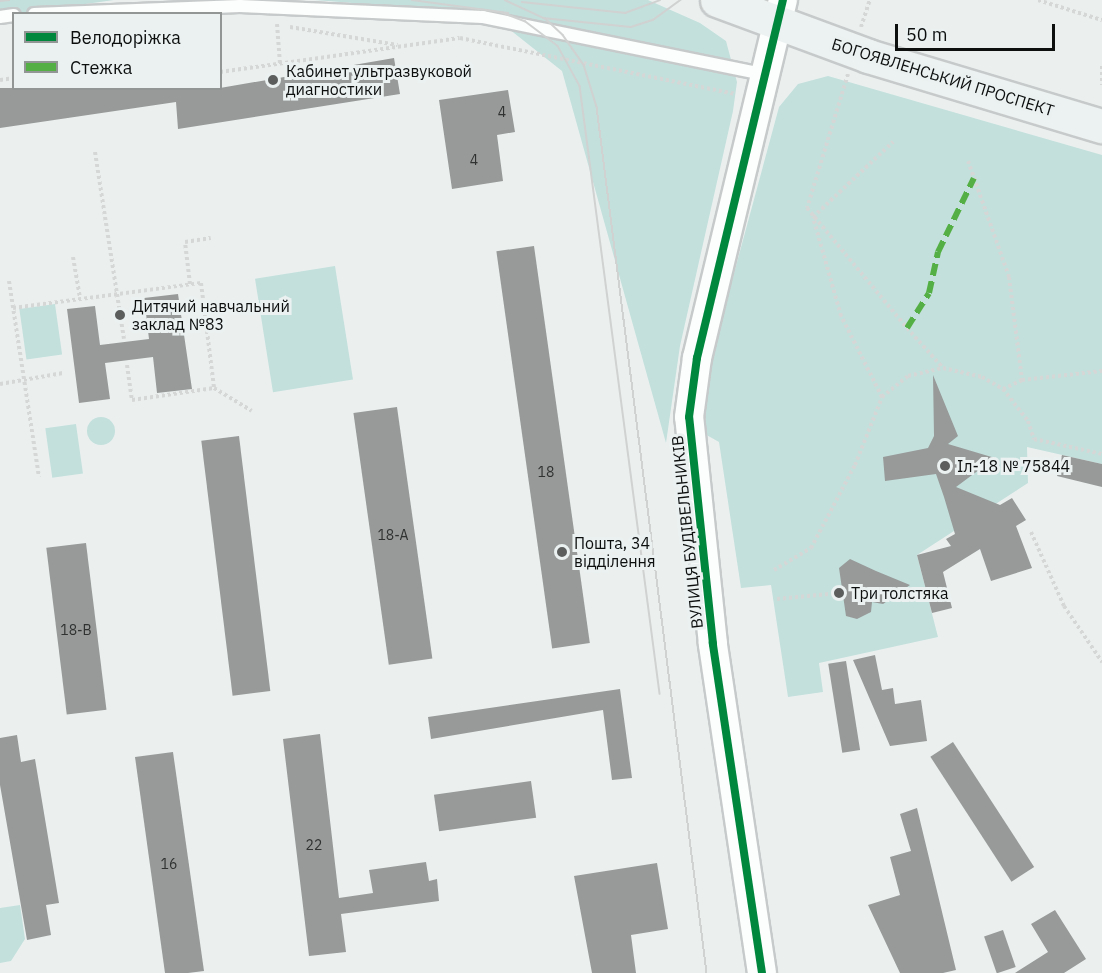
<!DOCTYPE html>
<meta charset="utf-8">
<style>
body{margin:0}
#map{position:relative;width:1102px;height:973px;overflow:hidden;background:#ebf0ef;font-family:"IBM Plex Sans",sans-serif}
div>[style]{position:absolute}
.green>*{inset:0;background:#c3e0dc;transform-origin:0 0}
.round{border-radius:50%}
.building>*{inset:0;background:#979a99;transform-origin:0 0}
.path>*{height:4px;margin-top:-2px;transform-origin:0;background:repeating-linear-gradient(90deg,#d5d6d6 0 3px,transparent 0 6px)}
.roads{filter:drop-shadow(2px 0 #c7caca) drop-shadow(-2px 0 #c7caca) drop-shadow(0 2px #c7caca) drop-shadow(0 -2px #c7caca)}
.service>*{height:12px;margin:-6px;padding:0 6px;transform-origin:6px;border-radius:6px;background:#fcfdfd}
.tertiary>*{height:28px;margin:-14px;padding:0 14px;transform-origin:14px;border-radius:14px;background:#fcfdfd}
.secondary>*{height:33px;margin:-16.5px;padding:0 16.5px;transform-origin:16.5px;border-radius:16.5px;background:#ecf2f1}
.tram>*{height:1.5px;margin:-0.75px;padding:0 0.75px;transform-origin:0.75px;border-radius:0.75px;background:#d0d1d1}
.quiet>*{height:6px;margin-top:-3px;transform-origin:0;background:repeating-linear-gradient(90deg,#54b044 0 12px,transparent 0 18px)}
.cycleway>*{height:8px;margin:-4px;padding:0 4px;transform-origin:4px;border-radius:4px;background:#00873e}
.dots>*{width:16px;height:16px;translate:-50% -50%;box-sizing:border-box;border:3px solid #eaf1f0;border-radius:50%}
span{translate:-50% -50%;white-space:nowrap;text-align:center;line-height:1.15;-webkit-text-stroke:6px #eaf1f0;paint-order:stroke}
.number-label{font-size:14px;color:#303232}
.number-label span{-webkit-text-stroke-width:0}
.poi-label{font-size:16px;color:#0d0f0f}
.left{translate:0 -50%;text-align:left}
.street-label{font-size:16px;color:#0d0f0f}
.legend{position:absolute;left:12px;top:12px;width:210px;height:78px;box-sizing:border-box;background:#eaf1f0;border:2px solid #929796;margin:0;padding:8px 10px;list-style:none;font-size:18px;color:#0d0f0f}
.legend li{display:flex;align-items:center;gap:12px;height:30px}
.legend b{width:30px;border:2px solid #929796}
.scale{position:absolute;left:895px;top:24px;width:160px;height:27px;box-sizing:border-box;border:3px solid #0d0f0f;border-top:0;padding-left:8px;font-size:18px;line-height:21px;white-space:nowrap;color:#0d0f0f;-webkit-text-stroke:4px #eaf1f0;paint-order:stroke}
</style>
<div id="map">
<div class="green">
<i style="clip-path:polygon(0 0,114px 0,0 16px)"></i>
<i style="clip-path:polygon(315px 0,648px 0,700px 23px,726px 41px,737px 82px,733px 111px,680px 346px,666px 443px,562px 71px,490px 14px)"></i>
<i style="clip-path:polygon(828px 76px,1102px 155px,1102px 464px,1027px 447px,1028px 483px,917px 555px,938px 637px,819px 663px,823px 692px,788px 697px,771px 585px,741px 588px,719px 442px,703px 433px,707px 373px,779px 107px,798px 84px)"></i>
<i style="left:335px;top:266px;width:115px;height:81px;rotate:81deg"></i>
<i style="left:55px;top:304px;width:51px;height:36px;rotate:82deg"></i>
<i class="round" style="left:87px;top:417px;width:28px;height:28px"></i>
<i style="left:76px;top:424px;width:50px;height:31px;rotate:82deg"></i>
<i style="clip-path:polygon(20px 905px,25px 939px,11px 961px,0 963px,0 908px)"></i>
</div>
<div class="building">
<i style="clip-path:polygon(394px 58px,400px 94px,178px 129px,176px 102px,0 128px,0 88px,220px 88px)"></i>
<i style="clip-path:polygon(508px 90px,515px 132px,497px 135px,503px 181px,452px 189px,439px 100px)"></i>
<i style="left:534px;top:246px;width:401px;height:38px;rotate:82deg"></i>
<i style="clip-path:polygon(178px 294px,192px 389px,157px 393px,153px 357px,105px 363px,110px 399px,79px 403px,67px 309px,95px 306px,100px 345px,149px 339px,144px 298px)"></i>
<i style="clip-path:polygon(933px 375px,958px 436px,948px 444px,995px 458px,956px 487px,1000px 505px,1012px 498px,1026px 520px,1016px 526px,1032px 568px,991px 581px,980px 549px,943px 572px,952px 608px,932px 613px,917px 555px,951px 546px,946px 539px,955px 534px,944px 497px,936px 474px,885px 481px,883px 457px,928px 448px,934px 436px)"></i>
<i style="left:397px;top:407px;width:254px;height:44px;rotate:82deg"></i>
<i style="left:239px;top:436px;width:257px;height:38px;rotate:83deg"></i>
<i style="clip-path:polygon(1062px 455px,1102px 464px,1102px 487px,1057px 476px)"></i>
<i style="left:86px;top:543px;width:168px;height:40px;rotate:83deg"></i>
<i style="clip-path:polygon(850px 559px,876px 571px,910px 585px,883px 604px,872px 602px,871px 612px,857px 619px,846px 616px,839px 568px)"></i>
<i style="clip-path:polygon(875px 655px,882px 690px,893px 688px,895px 704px,921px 700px,927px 741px,890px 746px,853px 660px)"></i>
<i style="left:846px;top:661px;width:90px;height:18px;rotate:81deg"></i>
<i style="clip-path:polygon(620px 689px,632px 778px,612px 780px,603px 710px,431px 739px,428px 717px)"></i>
<i style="clip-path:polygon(320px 734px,339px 898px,373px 893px,369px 870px,426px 862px,429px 881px,437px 879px,439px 901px,341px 914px,346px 952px,309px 956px,283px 739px)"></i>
<i style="clip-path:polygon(17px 735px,21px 762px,35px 759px,59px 903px,46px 905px,51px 935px,27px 940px,0 785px,0 738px)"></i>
<i style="left:953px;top:742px;width:149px;height:27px;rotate:57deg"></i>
<i style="clip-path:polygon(173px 752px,204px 971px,188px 973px,165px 973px,135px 757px)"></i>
<i style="left:531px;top:781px;width:37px;height:98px;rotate:82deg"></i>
<i style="clip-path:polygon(917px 808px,956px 970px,943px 973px,900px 973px,868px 905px,900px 895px,890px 857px,911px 851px,900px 814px)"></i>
<i style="clip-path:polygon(657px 863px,668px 929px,631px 935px,636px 973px,592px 973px,574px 876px)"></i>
<i style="clip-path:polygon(1055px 910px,1086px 959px,1064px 973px,1015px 973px,1048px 952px,1031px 924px)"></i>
<i style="left:1003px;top:930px;width:39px;height:20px;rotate:71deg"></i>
</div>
<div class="path">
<i style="left:1038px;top:0;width:67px;rotate:17.4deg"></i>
<i style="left:277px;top:24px;width:40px;rotate:85.7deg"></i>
<i style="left:290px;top:27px;width:109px;rotate:9.5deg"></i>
<i style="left:861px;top:27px;width:28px;rotate:-72deg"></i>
<i style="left:1102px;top:66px;width:19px;rotate:90deg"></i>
<i style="left:220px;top:72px;width:242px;rotate:-8.1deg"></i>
<i style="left:460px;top:38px;width:281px;rotate:11.5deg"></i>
<i style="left:848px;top:74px;width:140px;rotate:107deg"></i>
<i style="left:807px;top:208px;width:156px;rotate:50.2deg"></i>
<i style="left:907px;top:328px;width:54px;rotate:48deg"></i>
<i style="left:943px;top:368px;width:40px;rotate:13deg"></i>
<i style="left:982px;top:377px;width:24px;rotate:30deg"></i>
<i style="left:1003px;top:389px;width:21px;rotate:-25deg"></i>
<i style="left:1022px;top:380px;width:81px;rotate:-6.4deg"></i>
<i style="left:0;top:80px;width:14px;rotate:-8deg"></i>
<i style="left:95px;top:152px;width:189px;rotate:81.2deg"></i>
<i style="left:968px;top:161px;width:123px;rotate:70.5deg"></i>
<i style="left:1009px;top:277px;width:104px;rotate:82.8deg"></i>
<i style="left:73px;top:257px;width:42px;rotate:80.3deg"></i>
<i style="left:9px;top:281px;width:198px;rotate:81.3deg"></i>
<i style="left:190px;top:284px;width:42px;rotate:-96.8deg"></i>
<i style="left:185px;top:242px;width:26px;rotate:-9deg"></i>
<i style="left:13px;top:308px;width:190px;rotate:-7.6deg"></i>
<i style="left:201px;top:283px;width:106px;rotate:82.9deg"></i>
<i style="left:127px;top:365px;width:35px;rotate:82deg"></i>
<i style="left:132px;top:400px;width:83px;rotate:-8.3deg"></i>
<i style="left:214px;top:388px;width:44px;rotate:31.2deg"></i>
<i style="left:0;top:384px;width:64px;rotate:-9.9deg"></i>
<i style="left:1003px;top:389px;width:41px;rotate:52deg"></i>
<i style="left:1028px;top:421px;width:19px;rotate:72deg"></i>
<i style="left:1034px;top:439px;width:70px;rotate:12.4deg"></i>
<i style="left:882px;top:397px;width:33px;rotate:-39deg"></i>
<i style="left:908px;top:376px;width:35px;rotate:-13deg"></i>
<i style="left:1031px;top:532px;width:81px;rotate:66deg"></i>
<i style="left:1064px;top:606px;width:68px;rotate:55.8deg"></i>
<i style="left:774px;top:570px;width:43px;rotate:-30.7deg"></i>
<i style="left:811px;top:548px;width:94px;rotate:-62.1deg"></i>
<i style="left:855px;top:465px;width:73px;rotate:-68.3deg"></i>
<i style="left:882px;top:397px;width:91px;rotate:-116.8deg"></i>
<i style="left:841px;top:316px;width:103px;rotate:-105.8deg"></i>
<i style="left:813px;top:217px;width:110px;rotate:-43.2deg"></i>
<i style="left:777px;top:599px;width:62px;rotate:-5.5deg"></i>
</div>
<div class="roads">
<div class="service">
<i style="left:34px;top:14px;width:206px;rotate:-2.2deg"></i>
<i style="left:240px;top:6px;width:243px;rotate:2.6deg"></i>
<i style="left:483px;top:17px;width:290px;rotate:11.5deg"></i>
<i style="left:0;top:17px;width:14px;rotate:-8deg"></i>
</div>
<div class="tertiary">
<i style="left:762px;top:973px;width:333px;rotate:-98.5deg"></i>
<i style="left:713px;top:644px;width:228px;rotate:-96deg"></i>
<i style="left:689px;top:417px;width:60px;rotate:-82.3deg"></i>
<i style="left:697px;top:358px;width:368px;rotate:-76.5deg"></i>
</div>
<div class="secondary">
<i style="left:717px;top:0;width:161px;rotate:20.3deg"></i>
<i style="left:868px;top:56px;width:244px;rotate:16.7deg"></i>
</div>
</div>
<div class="tram">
<i style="left:412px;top:0;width:97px;rotate:7.7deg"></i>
<i style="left:505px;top:0;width:45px;rotate:24.9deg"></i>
<i style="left:546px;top:19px;width:23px;rotate:43deg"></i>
<i style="left:563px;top:35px;width:37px;rotate:55deg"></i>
<i style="left:584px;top:65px;width:44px;rotate:72.8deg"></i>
<i style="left:597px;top:107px;width:873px;rotate:82.76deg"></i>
<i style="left:0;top:1px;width:9px;rotate:-6deg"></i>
<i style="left:522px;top:2px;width:104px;rotate:6.1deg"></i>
<i style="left:625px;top:13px;width:37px;rotate:-20deg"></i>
<i style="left:501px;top:12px;width:26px;rotate:21deg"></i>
<i style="left:525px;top:21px;width:41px;rotate:37.1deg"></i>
<i style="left:558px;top:46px;width:46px;rotate:61.2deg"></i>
<i style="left:580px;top:86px;width:613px;rotate:82.5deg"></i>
<i style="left:543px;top:18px;width:88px;rotate:5.8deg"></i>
<i style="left:631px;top:27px;width:23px;rotate:-18deg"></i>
<i style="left:653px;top:20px;width:34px;rotate:-36deg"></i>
</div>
<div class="quiet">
<i style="left:907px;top:328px;width:41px;rotate:-57.8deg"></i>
<i style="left:929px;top:293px;width:42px;rotate:-77.6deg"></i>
<i style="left:938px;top:252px;width:82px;rotate:-64.1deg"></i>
</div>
<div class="cycleway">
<i style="left:762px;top:973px;width:333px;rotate:-98.5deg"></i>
<i style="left:713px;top:644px;width:228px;rotate:-96deg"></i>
<i style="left:689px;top:417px;width:60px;rotate:-82.3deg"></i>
<i style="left:697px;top:358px;width:368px;rotate:-76.5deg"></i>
</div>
<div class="dots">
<i style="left:273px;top:80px;background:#5b5e5d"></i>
<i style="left:120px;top:315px;background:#5b5e5d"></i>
<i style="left:945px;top:466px;background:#5b5e5d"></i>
<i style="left:562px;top:552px;background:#5b5e5d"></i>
<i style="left:839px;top:593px;background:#5b5e5d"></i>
</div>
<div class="number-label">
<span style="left:502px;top:112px">4</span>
<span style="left:474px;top:160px">4</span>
<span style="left:546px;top:472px">18</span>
<span style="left:393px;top:535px">18-А</span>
<span style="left:76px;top:630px">18-В</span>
<span style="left:314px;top:845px">22</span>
<span style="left:169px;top:864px">16</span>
</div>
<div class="poi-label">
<span class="left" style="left:286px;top:80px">Кабинет ультразвуковой<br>диагностики</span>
<span class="left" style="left:132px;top:315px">Дитячий навчальний<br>заклад №83</span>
<span class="left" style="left:957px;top:466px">Іл-18 № 75844</span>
<span class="left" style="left:574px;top:552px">Пошта, 34<br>відділення</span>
<span class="left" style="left:851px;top:593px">Три толстяка</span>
</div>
<div class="street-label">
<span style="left:943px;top:77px;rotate:17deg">БОГОЯВЛЕНСЬКИЙ ПРОСПЕКТ</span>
<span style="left:687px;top:532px;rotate:-96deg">ВУЛИЦЯ БУДІВЕЛЬНИКІВ</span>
</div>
<ul class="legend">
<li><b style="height:8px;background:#00873e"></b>Велодоріжка</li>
<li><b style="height:8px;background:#54b044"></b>Стежка</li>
</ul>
<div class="scale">50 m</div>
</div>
